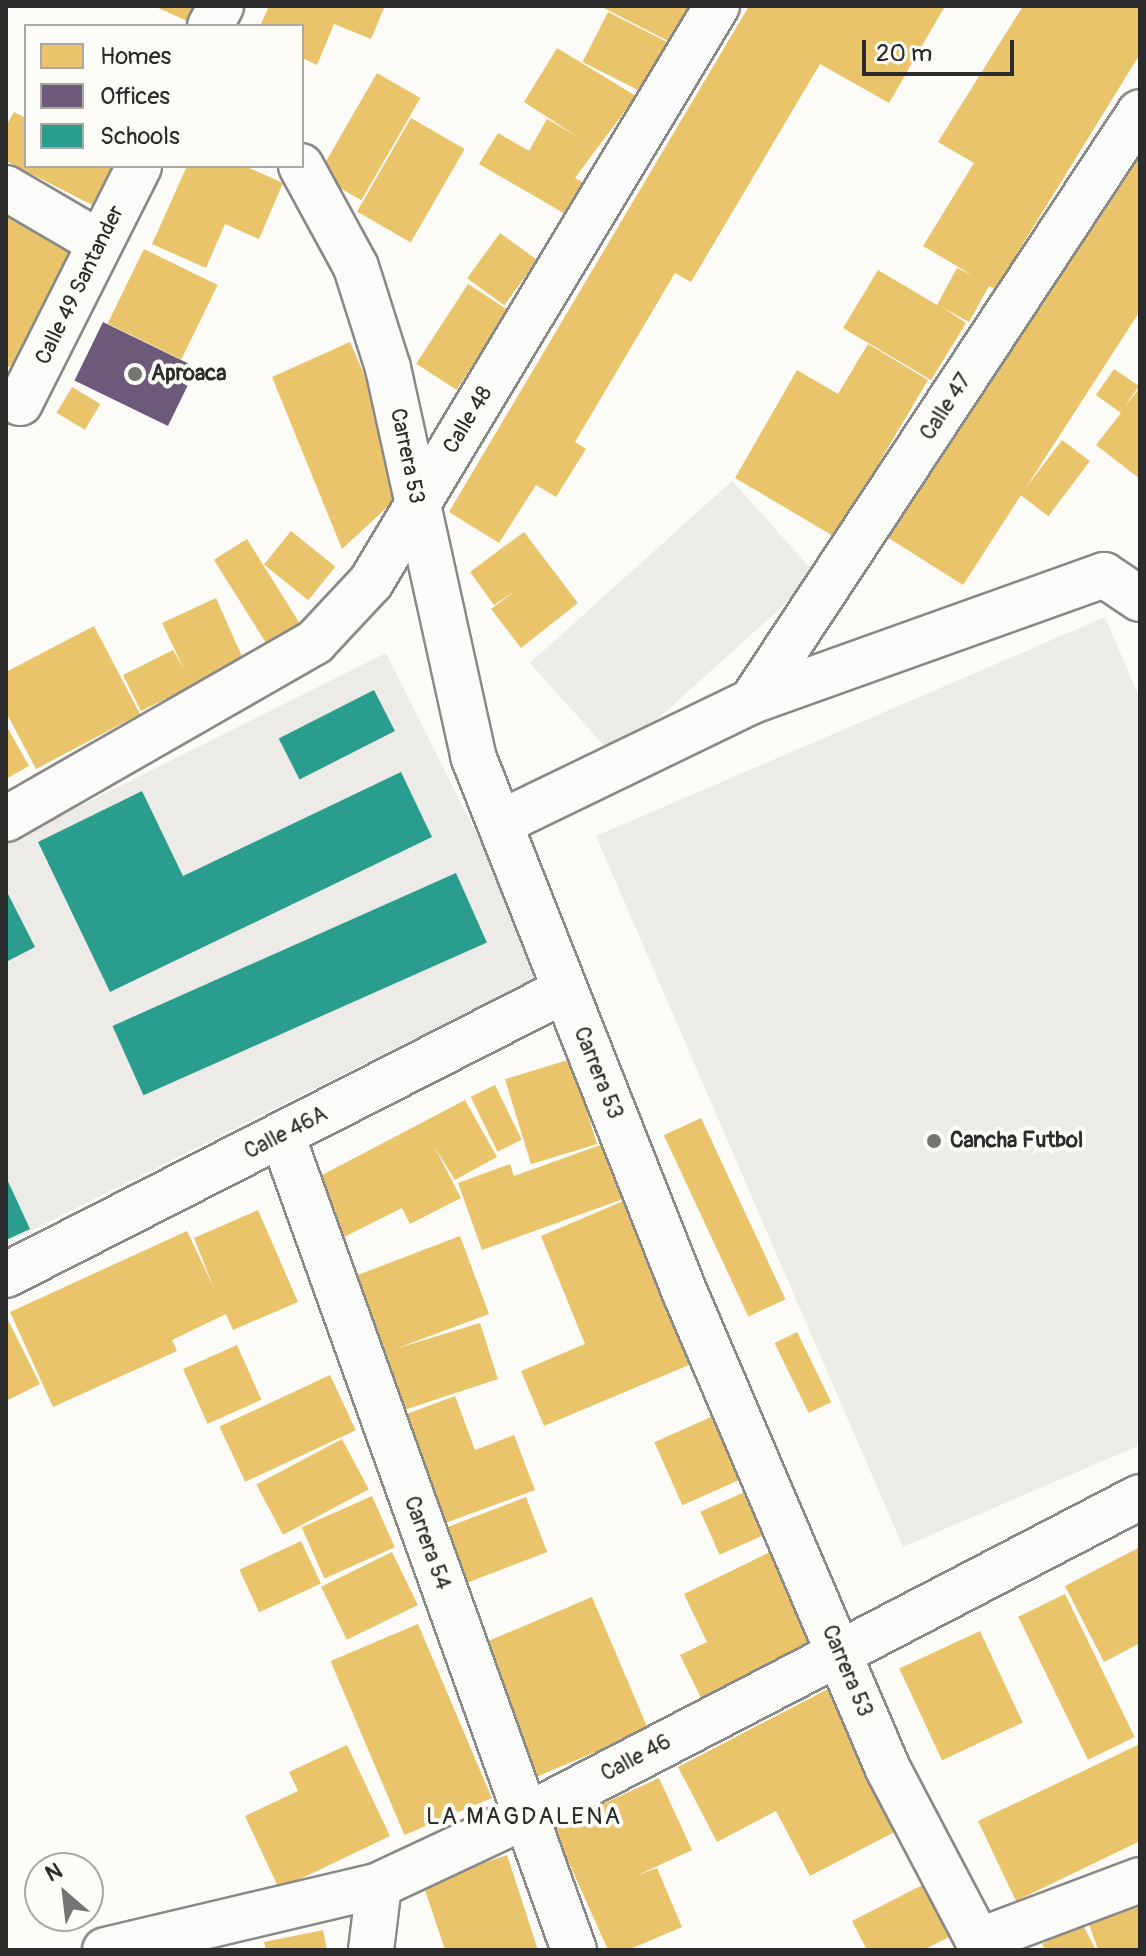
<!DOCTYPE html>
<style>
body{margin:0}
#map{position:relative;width:1146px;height:1956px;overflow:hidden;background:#fcfbf8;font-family:Pangolin,sans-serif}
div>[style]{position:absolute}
.built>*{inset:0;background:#ecebe7}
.green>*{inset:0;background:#ecebe8;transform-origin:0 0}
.homes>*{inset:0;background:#e9c46a;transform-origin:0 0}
.offices>*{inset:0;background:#6d597a;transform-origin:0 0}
.schools>*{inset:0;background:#2a9d8f;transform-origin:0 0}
.roads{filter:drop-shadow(2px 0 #898987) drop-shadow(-2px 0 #898987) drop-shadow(0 2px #898987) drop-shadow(0 -2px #898987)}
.minor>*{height:44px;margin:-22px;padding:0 22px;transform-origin:22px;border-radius:22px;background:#fbfbf9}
.dots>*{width:22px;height:22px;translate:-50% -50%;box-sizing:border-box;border:4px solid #fdfcf7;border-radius:50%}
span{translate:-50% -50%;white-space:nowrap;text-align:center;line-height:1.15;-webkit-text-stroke:8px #fdfcf7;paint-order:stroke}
.street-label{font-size:22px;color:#2b2b2b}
.poi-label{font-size:22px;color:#2b2b2b;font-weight:700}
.left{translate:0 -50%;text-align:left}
.neighbourhood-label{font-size:24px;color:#2b2b2b;letter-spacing:2px}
.frame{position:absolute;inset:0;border:8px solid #2b2b2b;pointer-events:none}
.legend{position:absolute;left:24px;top:24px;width:280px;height:144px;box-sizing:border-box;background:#fdfcf7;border:2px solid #a9a8a5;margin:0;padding:10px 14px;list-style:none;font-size:24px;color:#2b2b2b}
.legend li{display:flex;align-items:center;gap:16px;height:40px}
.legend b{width:40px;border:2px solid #a9a8a5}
.north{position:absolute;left:24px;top:1852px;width:80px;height:80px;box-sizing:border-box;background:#fdfcf7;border:2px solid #a9a8a5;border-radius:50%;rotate:332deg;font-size:22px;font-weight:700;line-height:32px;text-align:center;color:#2b2b2b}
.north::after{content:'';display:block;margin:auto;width:28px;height:36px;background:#747473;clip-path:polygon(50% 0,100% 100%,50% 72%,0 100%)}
.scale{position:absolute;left:862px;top:40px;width:152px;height:36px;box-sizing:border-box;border:4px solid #2b2b2b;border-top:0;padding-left:10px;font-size:24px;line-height:28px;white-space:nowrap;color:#2b2b2b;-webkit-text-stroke:6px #fdfcf7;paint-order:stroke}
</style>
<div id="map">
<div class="built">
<i style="clip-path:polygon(386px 653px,546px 973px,6px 1243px,6px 843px)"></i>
</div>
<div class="green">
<i style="left:732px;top:481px;width:127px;height:272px;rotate:48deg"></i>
<i style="clip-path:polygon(1105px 617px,1140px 699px,1140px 1445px,903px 1547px,596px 836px)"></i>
</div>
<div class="homes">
<i style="clip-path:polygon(154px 6px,194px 6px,187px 21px)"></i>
<i style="clip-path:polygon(269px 6px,385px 6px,371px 39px,334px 24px,317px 65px,302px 58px,302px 26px,260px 26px)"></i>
<i style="clip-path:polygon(600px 6px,699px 6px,678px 46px)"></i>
<i style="clip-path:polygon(749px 6px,945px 6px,889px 103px,820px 64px,691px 282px,675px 273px,575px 442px,586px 449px,556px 497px,536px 485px,499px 543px,449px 512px)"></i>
<i style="clip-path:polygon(1023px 6px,1140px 6px,1140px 54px,995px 289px,989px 286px,969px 322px,942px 307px,966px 323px,931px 380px,843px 328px,878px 270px,937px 305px,957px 268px,972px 275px,923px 246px,974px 163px,938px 142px)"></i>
<i style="left:608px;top:12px;width:68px;height:56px;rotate:27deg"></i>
<i style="clip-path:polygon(557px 48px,636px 96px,575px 178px,586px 184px,567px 215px,479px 164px,498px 133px,529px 151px,547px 119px,578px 137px,524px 102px)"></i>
<i style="left:377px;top:73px;width:50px;height:118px;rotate:30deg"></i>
<i style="clip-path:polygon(14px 112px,26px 118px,26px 166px,116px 166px,102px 210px,6px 161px,6px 126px)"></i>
<i style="left:411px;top:118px;width:62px;height:108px;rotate:30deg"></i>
<i style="clip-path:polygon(1140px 145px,1140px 311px,963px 585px,887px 537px)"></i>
<i style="clip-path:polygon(187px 166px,245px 166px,283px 183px,259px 239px,225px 224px,206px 268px,152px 244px)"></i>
<i style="clip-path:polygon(6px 216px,78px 254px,15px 370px,6px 365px)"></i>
<i style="left:500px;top:233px;width:46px;height:56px;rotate:36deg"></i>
<i style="left:144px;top:249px;width:82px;height:83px;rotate:26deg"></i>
<i style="left:468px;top:284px;width:48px;height:95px;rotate:33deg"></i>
<i style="clip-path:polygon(350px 342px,412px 484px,342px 549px,272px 377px)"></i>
<i style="clip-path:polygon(868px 344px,928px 380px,835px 537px,735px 478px,797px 370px,838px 394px)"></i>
<i style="clip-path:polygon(1114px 369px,1139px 386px,1124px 407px,1140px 388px,1140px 479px,1096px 445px,1121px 413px,1096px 395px)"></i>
<i style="left:72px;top:387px;width:33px;height:30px;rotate:31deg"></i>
<i style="left:1062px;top:440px;width:35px;height:69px;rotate:37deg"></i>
<i style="left:291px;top:531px;width:57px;height:43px;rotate:39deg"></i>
<i style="clip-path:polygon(524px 532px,578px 603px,521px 648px,491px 609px,516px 590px,494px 605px,470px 572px)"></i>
<i style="left:247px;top:539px;width:102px;height:39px;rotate:58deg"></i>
<i style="clip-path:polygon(216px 598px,244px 661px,141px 711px,123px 675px,173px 650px,185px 671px,162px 623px)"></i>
<i style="clip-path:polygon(94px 626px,140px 714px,36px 769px,6px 712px,6px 672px)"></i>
<i style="clip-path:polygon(6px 725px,29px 766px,6px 779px)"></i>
<i style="left:571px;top:1059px;width:89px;height:69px;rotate:73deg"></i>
<i style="left:495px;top:1085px;width:61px;height:27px;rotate:64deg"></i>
<i style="clip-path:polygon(465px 1100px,497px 1157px,455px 1180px,434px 1146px,461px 1198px,410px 1224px,402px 1208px,334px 1242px,305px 1184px)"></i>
<i style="left:701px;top:1118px;width:200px;height:41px;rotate:65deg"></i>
<i style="clip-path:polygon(606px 1143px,626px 1198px,482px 1250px,458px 1183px,510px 1164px,514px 1176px)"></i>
<i style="clip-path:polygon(628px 1199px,696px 1362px,544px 1426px,521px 1371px,585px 1344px,541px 1236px)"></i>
<i style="clip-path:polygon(258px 1210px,298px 1302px,233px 1330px,226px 1314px,172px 1340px,177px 1351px,53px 1407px,10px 1312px,187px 1231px,214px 1288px,194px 1238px)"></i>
<i style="clip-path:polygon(460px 1236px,489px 1314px,395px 1349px,480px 1323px,498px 1379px,398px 1412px,350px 1278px)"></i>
<i style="clip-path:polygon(6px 1316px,40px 1384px,6px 1401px)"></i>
<i style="left:797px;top:1332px;width:78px;height:25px;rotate:64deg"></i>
<i style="left:237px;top:1345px;width:60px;height:59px;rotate:66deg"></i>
<i style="left:330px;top:1375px;width:61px;height:122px;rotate:65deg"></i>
<i style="clip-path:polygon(455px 1396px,475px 1450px,514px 1435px,535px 1490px,437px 1526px,396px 1418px)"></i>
<i style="left:711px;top:1417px;width:69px;height:62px;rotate:66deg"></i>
<i style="left:342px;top:1439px;width:57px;height:97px;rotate:62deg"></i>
<i style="left:747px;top:1491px;width:47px;height:51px;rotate:66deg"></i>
<i style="left:372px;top:1496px;width:56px;height:77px;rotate:66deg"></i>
<i style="left:526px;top:1497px;width:59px;height:90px;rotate:69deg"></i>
<i style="left:301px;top:1541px;width:47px;height:68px;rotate:65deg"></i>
<i style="clip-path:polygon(1140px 1547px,1140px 1643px,1104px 1662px,1065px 1586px)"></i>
<i style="clip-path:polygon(774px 1550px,819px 1642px,702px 1700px,680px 1655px,707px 1642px,684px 1594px)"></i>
<i style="left:392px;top:1552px;width:59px;height:79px;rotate:64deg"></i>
<i style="left:1065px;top:1594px;width:159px;height:52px;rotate:64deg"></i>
<i style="left:592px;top:1597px;width:144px;height:121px;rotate:67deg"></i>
<i style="left:418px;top:1624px;width:189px;height:95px;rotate:67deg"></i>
<i style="left:980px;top:1631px;width:101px;height:89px;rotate:65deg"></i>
<i style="clip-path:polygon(832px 1687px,904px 1827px,810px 1876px,776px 1811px,717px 1842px,678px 1767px)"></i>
<i style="clip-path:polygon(1140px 1744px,1140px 1841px,1016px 1901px,978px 1821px)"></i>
<i style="clip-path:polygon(347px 1745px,390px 1836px,279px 1889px,245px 1816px,298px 1791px,289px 1772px)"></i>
<i style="clip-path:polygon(659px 1778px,692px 1850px,636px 1876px,657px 1868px,682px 1927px,628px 1950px,608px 1950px,553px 1827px)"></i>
<i style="clip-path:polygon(507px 1855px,538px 1950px,445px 1950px,423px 1884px)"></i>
<i style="clip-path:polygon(936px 1878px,963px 1930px,923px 1950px,867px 1950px,852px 1921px)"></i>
<i style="clip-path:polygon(1140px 1906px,1140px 1950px,1098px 1950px,1089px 1924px)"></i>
<i style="clip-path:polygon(1082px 1923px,1096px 1950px,1046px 1950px,1042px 1944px)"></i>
<i style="clip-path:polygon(323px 1930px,327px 1950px,266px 1950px,264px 1942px)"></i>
</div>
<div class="offices">
<i style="left:103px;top:322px;width:104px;height:65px;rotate:26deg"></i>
</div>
<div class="schools">
<i style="left:374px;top:690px;width:46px;height:107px;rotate:63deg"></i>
<i style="clip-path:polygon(401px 772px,432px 837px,110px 992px,38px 842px,142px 791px,183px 876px)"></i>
<i style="left:456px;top:873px;width:76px;height:376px;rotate:66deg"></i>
<i style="clip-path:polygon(6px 890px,35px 947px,6px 962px)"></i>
<i style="clip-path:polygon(6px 1177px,30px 1229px,6px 1240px)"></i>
</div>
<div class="roads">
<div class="minor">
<i style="left:210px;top:26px;width:23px;rotate:-61deg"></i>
<i style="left:301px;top:166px;width:115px;rotate:61.4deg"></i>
<i style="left:356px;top:267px;width:106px;rotate:72.4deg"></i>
<i style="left:388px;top:368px;width:397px;rotate:77.6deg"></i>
<i style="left:473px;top:756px;width:577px;rotate:68.46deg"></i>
<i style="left:685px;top:1293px;width:517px;rotate:66.9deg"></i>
<i style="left:888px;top:1769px;width:204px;rotate:62.3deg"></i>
<i style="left:6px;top:188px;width:109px;rotate:30.3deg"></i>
<i style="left:20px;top:403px;width:265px;rotate:-63.3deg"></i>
<i style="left:752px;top:701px;width:705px;rotate:-56.63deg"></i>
<i style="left:6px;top:819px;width:356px;rotate:-29.8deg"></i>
<i style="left:315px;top:642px;width:82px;rotate:-47deg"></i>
<i style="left:371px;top:582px;width:672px;rotate:-59.01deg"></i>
<i style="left:500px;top:823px;width:280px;rotate:-25.8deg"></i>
<i style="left:752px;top:701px;width:374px;rotate:-19.7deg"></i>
<i style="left:1104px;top:575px;width:43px;rotate:33.7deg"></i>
<i style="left:282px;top:1135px;width:866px;rotate:70.29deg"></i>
<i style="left:6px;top:1275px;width:627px;rotate:-27.01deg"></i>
<i style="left:978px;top:1941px;width:173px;rotate:-20.6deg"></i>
<i style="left:105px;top:1950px;width:282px;rotate:-13.3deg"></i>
<i style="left:379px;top:1885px;width:160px;rotate:-25.1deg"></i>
<i style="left:524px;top:1817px;width:694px;rotate:-27.45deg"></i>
<i style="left:371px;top:1950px;width:65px;rotate:-83deg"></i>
</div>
</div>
<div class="dots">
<i style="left:135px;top:374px;background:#747473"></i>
<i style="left:934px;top:1141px;background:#747473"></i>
</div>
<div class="street-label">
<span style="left:80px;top:285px;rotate:-64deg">Calle 49 Santander</span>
<span style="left:946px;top:407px;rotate:-57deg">Calle 47</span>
<span style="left:468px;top:420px;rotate:-59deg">Calle 48</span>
<span style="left:407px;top:456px;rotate:78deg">Carrera 53</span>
<span style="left:598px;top:1073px;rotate:68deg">Carrera 53</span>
<span style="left:286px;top:1133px;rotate:-27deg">Calle 46A</span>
<span style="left:427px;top:1543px;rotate:70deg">Carrera 54</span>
<span style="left:847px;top:1671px;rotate:67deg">Carrera 53</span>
<span style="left:636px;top:1758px;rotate:-28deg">Calle 46</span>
</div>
<div class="poi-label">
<span class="left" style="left:151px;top:374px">Aproaca</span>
<span class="left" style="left:950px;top:1141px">Cancha Futbol</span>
</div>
<div class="neighbourhood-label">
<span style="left:524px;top:1817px">LA MAGDALENA</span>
</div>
<div class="frame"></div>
<ul class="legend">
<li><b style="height:22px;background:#e9c46a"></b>Homes</li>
<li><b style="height:22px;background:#6d597a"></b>Offices</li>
<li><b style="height:22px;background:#2a9d8f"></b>Schools</li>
</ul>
<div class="north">N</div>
<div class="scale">20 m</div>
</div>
